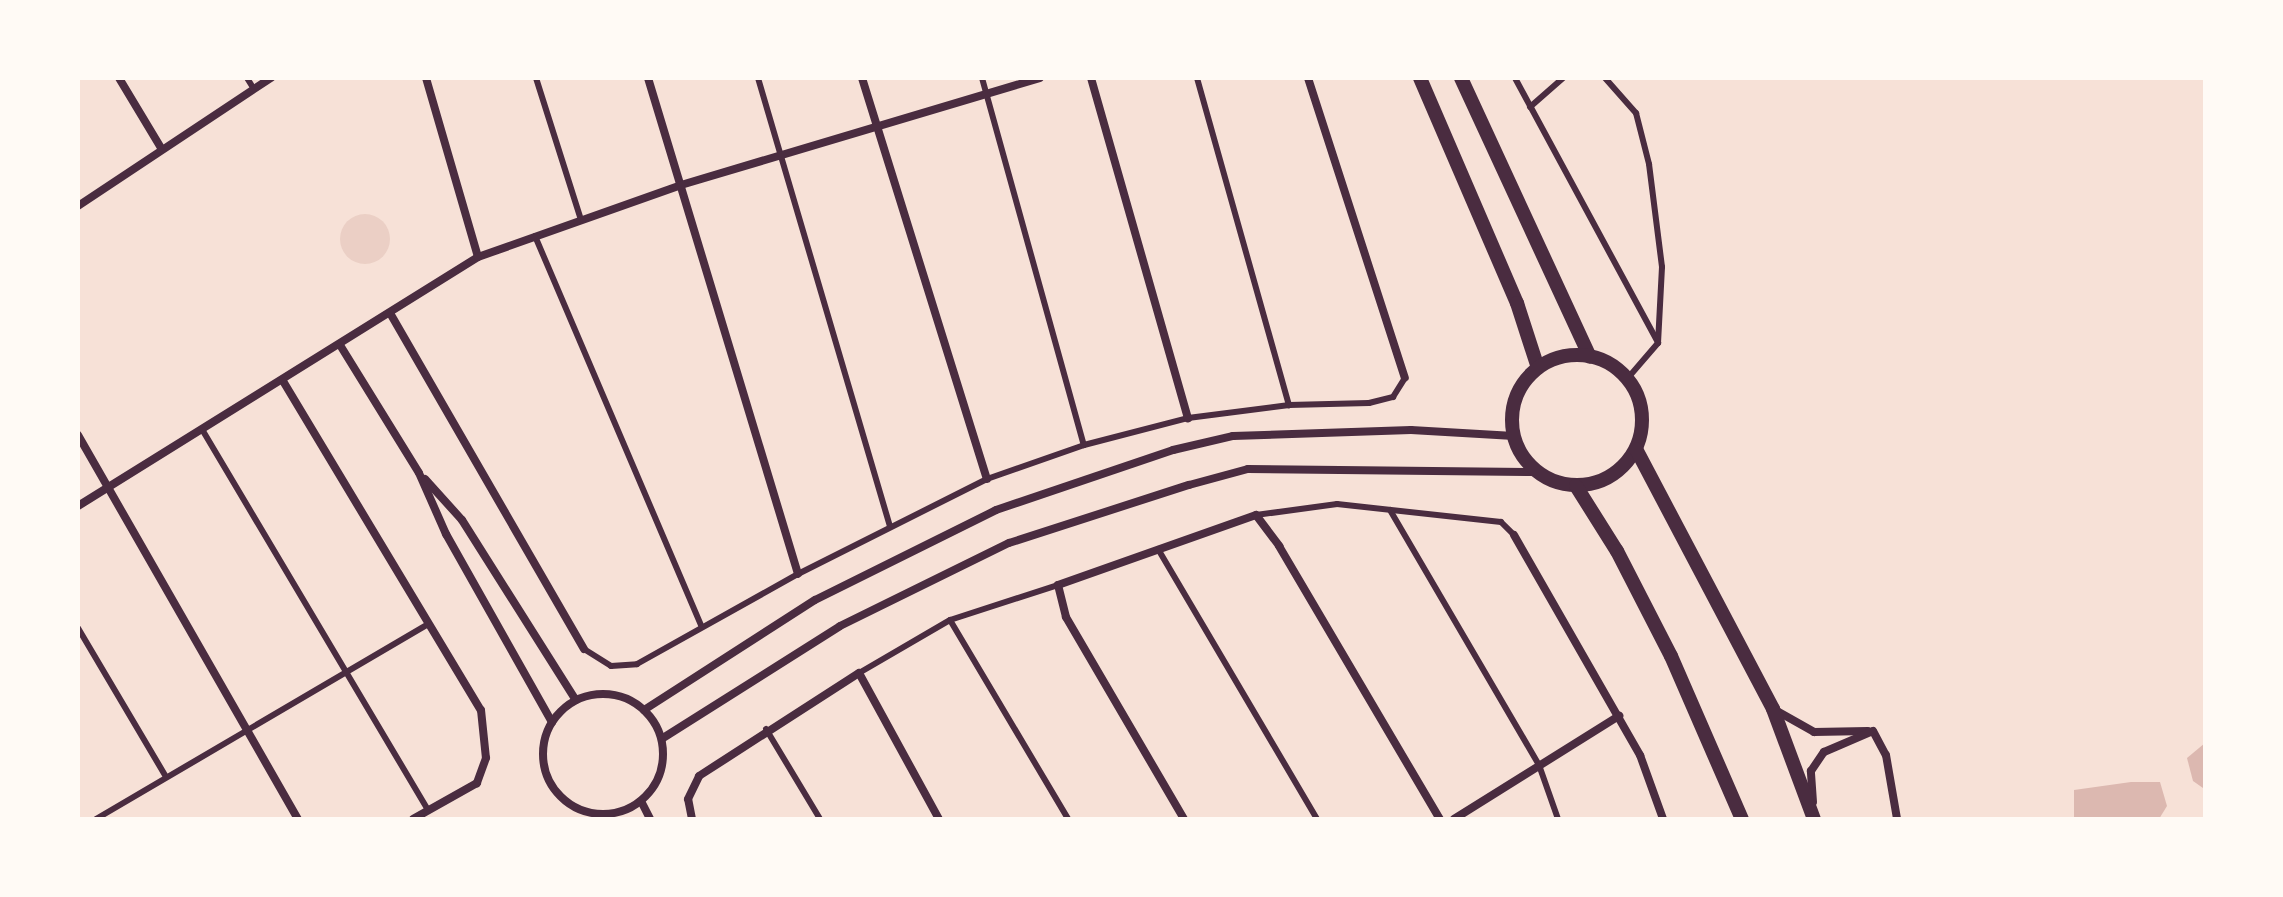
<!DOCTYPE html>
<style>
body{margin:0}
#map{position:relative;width:2283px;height:897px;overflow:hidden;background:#f7e1d7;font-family:"Public Sans",sans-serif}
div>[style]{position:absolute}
.green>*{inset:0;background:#ebcfc5}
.round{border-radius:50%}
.water>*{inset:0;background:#dcb8b0}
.service>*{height:6px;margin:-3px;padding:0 3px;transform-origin:3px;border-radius:3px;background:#4a2c40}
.minor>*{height:8px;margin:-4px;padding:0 4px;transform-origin:4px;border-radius:4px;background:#4a2c40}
.minor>.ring{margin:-4px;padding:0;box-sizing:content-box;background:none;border:8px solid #4a2c40;border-radius:50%}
.tertiary>*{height:14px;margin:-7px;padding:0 7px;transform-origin:7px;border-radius:7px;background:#4a2c40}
.tertiary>.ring{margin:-7px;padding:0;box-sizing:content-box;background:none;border:14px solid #4a2c40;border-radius:50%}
span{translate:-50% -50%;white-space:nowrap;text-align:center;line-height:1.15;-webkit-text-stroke:7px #fffaf5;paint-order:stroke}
.frame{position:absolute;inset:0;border:80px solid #fffaf5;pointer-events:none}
</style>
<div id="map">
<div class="green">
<i class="round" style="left:340px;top:214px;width:50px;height:50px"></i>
</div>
<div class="water">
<i style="clip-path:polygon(2205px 743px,2205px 785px,2203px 788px,2193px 781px,2187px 758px)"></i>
<i style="clip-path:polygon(2131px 782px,2160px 782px,2167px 806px,2159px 819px,2074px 819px,2074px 790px)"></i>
</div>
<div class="service">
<i style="left:247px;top:78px;width:13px;rotate:58deg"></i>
<i style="left:536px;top:78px;width:149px;rotate:72.4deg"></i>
<i style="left:758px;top:78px;width:468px;rotate:73.6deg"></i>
<i style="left:982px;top:78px;width:381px;rotate:74.5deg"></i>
<i style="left:1084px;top:445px;width:107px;rotate:-14.6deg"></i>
<i style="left:1188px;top:418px;width:102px;rotate:-7.3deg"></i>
<i style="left:1289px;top:405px;width:80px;rotate:-1.4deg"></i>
<i style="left:1369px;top:403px;width:25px;rotate:-14deg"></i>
<i style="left:1393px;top:397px;width:22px;rotate:-58deg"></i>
<i style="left:1197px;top:78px;width:340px;rotate:74.3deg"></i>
<i style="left:1515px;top:78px;width:301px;rotate:61.6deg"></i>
<i style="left:1658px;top:343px;width:48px;rotate:130.7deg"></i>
<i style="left:1605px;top:78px;width:47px;rotate:48.5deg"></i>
<i style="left:1636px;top:113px;width:53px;rotate:75.7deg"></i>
<i style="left:1649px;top:164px;width:104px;rotate:82.8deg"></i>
<i style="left:1662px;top:267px;width:76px;rotate:93deg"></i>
<i style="left:1530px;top:107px;width:44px;rotate:-41.3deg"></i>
<i style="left:535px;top:236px;width:425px;rotate:66.9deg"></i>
<i style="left:203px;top:431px;width:441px;rotate:59.3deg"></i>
<i style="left:1390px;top:510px;width:295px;rotate:59.7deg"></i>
<i style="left:1539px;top:765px;width:57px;rotate:70.6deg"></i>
<i style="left:1256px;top:515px;width:82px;rotate:-7.7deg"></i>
<i style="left:1337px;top:504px;width:165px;rotate:6.3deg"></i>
<i style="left:1501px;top:522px;width:18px;rotate:45deg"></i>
<i style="left:1158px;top:549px;width:313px;rotate:59.5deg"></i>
<i style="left:950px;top:620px;width:231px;rotate:59.3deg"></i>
<i style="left:78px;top:628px;width:173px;rotate:59.4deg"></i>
<i style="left:584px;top:649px;width:32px;rotate:32deg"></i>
<i style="left:611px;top:666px;width:26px;rotate:-4deg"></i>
<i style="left:637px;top:664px;width:184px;rotate:-29.2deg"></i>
<i style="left:798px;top:574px;width:212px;rotate:-26.7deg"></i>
<i style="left:987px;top:479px;width:103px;rotate:-19.3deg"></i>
<i style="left:859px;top:673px;width:105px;rotate:-30.2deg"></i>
<i style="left:950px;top:620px;width:114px;rotate:-18deg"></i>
<i style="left:766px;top:729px;width:105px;rotate:59deg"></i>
<i style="left:96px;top:819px;width:386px;rotate:-30.4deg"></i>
</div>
<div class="minor">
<i style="left:119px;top:78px;width:82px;rotate:59deg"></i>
<i style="left:426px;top:78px;width:186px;rotate:73.8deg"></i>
<i style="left:648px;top:78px;width:518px;rotate:73.17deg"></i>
<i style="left:862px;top:78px;width:420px;rotate:72.7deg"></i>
<i style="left:1091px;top:78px;width:354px;rotate:74.1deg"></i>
<i style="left:1308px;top:78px;width:315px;rotate:72.1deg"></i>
<i style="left:78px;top:206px;width:232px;rotate:-33.6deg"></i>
<i style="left:390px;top:313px;width:388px;rotate:60deg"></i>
<i style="left:340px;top:345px;width:150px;rotate:58.3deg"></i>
<i style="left:419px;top:473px;width:67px;rotate:66.1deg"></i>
<i style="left:446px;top:534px;width:216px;rotate:60.6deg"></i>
<i style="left:283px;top:381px;width:384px;rotate:59deg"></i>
<i style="left:481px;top:710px;width:48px;rotate:84.1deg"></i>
<i style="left:486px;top:758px;width:27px;rotate:110deg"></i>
<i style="left:477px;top:783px;width:73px;rotate:150.6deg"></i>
<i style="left:78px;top:435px;width:443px;rotate:60.2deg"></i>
<i style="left:425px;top:479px;width:55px;rotate:47.9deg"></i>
<i style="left:462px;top:520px;width:213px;rotate:57.7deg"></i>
<i style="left:78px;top:506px;width:471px;rotate:-31.9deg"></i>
<i style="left:478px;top:257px;width:215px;rotate:-19.5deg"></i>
<i style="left:681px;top:185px;width:374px;rotate:-16.6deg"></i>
<i style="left:1514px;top:535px;width:254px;rotate:60.2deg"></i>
<i style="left:1640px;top:755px;width:68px;rotate:70.2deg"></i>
<i class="ring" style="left:543px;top:694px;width:112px;height:112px"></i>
<i style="left:644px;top:710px;width:203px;rotate:-32.8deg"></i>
<i style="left:815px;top:600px;width:202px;rotate:-26.4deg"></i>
<i style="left:996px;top:510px;width:187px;rotate:-18.7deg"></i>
<i style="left:1173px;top:450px;width:62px;rotate:-13.1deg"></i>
<i style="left:1233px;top:436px;width:178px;rotate:-1.9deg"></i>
<i style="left:1411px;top:430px;width:103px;rotate:3.3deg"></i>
<i style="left:1775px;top:710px;width:45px;rotate:29.4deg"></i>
<i style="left:1814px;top:732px;width:54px;rotate:-1.1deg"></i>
<i style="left:1873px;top:731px;width:27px;rotate:62deg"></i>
<i style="left:1886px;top:755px;width:65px;rotate:80.2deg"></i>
<i style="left:663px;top:738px;width:209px;rotate:-32.3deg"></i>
<i style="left:840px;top:626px;width:188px;rotate:-26.2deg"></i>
<i style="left:1009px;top:543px;width:189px;rotate:-17.9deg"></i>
<i style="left:1189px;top:485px;width:61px;rotate:-15.2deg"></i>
<i style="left:1248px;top:469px;width:289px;rotate:0.6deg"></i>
<i style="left:641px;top:801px;width:20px;rotate:63deg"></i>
<i style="left:1813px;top:802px;width:31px;rotate:-94deg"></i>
<i style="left:1811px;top:771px;width:23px;rotate:-56deg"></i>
<i style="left:1824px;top:752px;width:53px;rotate:-23.2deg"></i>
<i style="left:692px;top:819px;width:20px;rotate:-101deg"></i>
<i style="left:688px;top:799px;width:25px;rotate:-64deg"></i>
<i style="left:699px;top:776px;width:190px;rotate:-32.8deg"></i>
<i style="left:859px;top:673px;width:166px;rotate:61.3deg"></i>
<i style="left:1184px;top:819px;width:234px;rotate:-120.3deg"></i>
<i style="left:1066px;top:617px;width:33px;rotate:-104deg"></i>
<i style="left:1058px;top:585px;width:210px;rotate:-19.5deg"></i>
<i style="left:1256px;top:515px;width:39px;rotate:53deg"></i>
<i style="left:1279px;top:546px;width:317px;rotate:59.5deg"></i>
<i style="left:1454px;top:819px;width:195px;rotate:-32deg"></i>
</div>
<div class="tertiary">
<i style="left:1420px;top:78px;width:245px;rotate:66.7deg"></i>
<i style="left:1517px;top:303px;width:68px;rotate:72.1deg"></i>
<i style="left:1461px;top:78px;width:307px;rotate:65.2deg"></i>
<i class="ring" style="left:1512px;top:355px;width:116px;height:116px"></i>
<i style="left:1636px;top:449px;width:294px;rotate:62.2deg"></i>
<i style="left:1773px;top:709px;width:117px;rotate:69.6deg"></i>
<i style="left:1576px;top:486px;width:77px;rotate:57.8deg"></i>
<i style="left:1617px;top:551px;width:118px;rotate:62.8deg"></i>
<i style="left:1671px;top:656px;width:178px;rotate:66.5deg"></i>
</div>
<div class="frame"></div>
</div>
